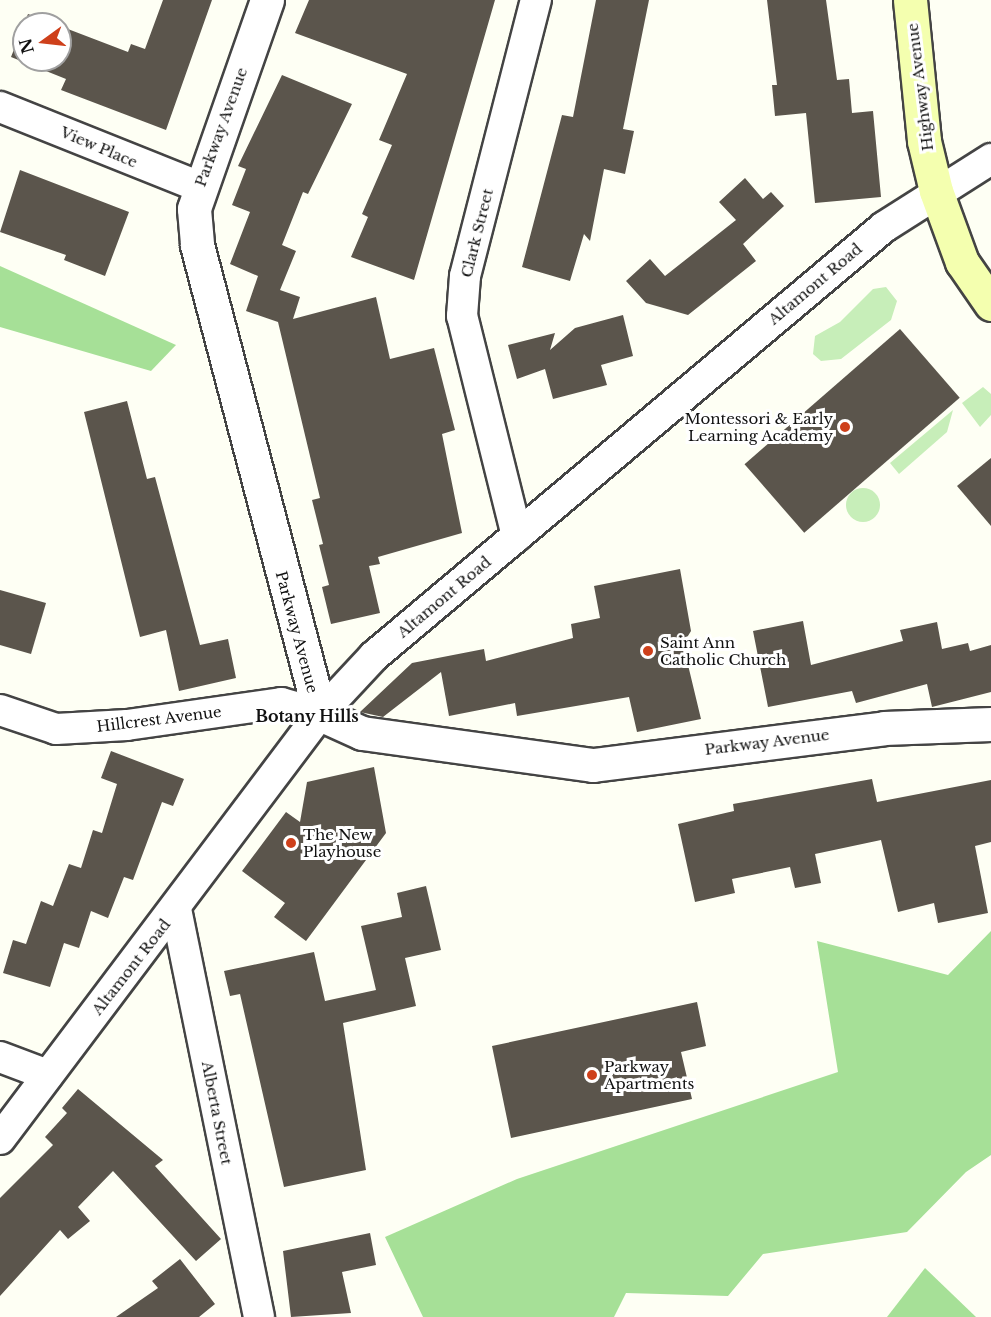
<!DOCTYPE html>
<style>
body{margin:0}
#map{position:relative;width:991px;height:1317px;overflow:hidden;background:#fefff4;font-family:"Libre Baskerville",serif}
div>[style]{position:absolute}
.green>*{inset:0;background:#c7eeb9}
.round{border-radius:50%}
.forest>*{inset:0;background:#a6e097}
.building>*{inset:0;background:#5b554c;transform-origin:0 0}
.roads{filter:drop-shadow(2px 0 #444) drop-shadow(-2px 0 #444) drop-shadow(0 2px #444) drop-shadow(0 -2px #444)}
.minor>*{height:30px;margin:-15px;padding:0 15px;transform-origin:15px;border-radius:15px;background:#fff}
.tertiary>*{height:33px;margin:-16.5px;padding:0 16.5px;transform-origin:16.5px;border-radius:16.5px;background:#fff}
.secondary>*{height:33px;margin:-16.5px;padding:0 16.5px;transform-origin:16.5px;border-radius:16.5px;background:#f4ffaf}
.dots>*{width:16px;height:16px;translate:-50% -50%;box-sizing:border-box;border:3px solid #fff;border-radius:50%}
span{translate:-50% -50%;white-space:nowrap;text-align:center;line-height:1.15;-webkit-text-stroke:6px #fff;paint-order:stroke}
.street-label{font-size:15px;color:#111}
.poi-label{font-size:15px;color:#111}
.right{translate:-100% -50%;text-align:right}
.left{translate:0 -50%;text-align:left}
.neighbourhood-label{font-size:16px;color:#111;font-weight:700}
.north{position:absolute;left:12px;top:12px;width:60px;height:60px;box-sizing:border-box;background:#fff;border:2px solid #a0a0a0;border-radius:50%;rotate:255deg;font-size:16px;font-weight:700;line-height:24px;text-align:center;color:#111}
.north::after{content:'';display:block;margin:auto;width:21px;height:27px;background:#ce401b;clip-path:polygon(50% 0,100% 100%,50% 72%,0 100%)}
</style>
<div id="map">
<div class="green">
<i style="clip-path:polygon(886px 287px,897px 301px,891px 320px,841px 359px,821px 361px,813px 354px,815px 336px,840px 322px,873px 289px)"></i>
<i style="clip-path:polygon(983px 387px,991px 394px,991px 415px,980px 427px,962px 403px)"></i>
<i style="clip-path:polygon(953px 410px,947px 432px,899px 474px,890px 463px)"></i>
<i class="round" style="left:846px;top:488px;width:34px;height:34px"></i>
</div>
<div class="forest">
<i style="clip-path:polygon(0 266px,176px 345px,151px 371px,0 327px)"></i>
<i style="clip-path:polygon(991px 931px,991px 1155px,966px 1172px,907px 1232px,763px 1254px,728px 1296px,626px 1293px,614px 1317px,423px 1317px,385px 1237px,517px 1179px,838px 1072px,817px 941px,948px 975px)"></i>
<i style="clip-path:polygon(925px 1268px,976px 1317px,887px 1317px)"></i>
</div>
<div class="building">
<i style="clip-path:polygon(163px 0,212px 0,166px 130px,61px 90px,66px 79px,11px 57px,28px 14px,54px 24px,24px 24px,24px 60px,60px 60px,60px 26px,128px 52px,131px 44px,145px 49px)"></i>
<i style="clip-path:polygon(309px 0,495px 0,414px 280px,351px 257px,368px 217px,362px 214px,392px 145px,379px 140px,407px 74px,295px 33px)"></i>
<i style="clip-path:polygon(596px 0,649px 0,623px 129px,634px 131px,625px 174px,604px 169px,590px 241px,584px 234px,570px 281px,522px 267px,562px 115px,573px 117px)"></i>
<i style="clip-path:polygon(767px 0,826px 0,837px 80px,849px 79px,852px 113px,873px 111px,881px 197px,815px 203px,806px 113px,775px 116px,772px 85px,777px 85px)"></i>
<i style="clip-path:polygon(282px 75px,352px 104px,308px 194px,303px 192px,282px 245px,296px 251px,280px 290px,300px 297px,293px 319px,376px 297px,390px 359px,434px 348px,455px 430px,442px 434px,462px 533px,378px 557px,380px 564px,369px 566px,380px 613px,331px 624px,322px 587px,329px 585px,319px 545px,323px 544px,312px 500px,320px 498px,278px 322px,246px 311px,258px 276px,230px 264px,250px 212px,232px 205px,246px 169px,238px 166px)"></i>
<i style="clip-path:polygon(20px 170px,129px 212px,105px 276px,64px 260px,66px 255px,0 232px)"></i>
<i style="clip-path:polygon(745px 178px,763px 199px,771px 192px,784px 206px,743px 244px,756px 261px,688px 315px,646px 303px,626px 281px,650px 259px,665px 276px,736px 220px,719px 202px)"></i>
<i style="clip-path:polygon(623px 315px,633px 356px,601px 365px,607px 385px,553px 399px,545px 369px,517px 379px,508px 345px,555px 333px,550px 350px,575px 328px)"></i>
<i style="left:900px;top:329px;width:91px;height:206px;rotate:49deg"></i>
<i style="clip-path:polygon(127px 401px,147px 479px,155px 477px,200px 645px,228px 639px,236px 678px,179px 691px,166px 630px,140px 637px,84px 412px)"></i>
<i style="clip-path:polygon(991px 458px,991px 526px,957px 486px)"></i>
<i style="clip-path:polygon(680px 569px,691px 631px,683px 644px,701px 719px,637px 732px,629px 697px,517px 716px,515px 703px,449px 716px,441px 672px,383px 717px,360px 712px,412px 663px,484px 649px,486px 661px,573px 638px,571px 624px,600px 618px,594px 586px)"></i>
<i style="clip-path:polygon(0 590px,46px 603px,31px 654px,0 645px)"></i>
<i style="clip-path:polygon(803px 621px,811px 665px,903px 641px,900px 630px,937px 622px,942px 649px,968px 643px,970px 651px,991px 645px,991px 692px,932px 707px,927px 684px,856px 703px,852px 691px,768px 707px,753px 631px)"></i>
<i style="clip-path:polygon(111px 751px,184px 779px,173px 806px,162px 802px,133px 880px,124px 877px,108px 918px,91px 911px,79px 948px,64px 943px,50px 987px,3px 973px,13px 940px,26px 944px,41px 901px,53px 906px,69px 864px,81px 868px,93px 830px,102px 833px,117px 784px,101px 778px)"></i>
<i style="clip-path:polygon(374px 767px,386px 833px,306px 941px,274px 917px,285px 903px,242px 871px,286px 812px,300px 822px,307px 782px)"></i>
<i style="clip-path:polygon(872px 779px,877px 802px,991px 780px,991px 842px,975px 846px,988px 913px,938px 923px,934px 903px,898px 912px,881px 840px,815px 854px,821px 883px,795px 888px,790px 867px,732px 879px,735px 893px,695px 902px,678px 824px,734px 811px,733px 804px)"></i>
<i style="clip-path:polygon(426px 886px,441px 950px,405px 958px,416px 1006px,343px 1023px,366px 1170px,284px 1187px,240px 994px,230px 996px,224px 971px,314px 952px,325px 1001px,376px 990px,361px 926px,402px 917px,397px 893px)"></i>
<i style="clip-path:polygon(697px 1002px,706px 1046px,681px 1052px,692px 1099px,511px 1138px,492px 1046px)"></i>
<i style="clip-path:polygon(78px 1089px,163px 1160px,155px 1166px,221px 1239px,196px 1261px,113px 1171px,78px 1207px,90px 1221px,68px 1239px,60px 1230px,0 1296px,0 1198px,53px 1145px,45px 1137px,67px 1113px,62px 1108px)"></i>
<i style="clip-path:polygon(370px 1233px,376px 1265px,342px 1272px,351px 1313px,291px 1317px,283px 1251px)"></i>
<i style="clip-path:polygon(180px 1259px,215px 1304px,199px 1317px,116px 1317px,158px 1288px,152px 1281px)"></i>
</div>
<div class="roads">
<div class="minor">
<i style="left:0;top:107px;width:213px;rotate:21.8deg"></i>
<i style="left:517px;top:536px;width:227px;rotate:-104deg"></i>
<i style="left:462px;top:316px;width:40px;rotate:-85.7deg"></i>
<i style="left:465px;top:276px;width:285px;rotate:-75.6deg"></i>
<i style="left:0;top:710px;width:59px;rotate:18.7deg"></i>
<i style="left:56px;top:729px;width:71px;rotate:-3.2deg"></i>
<i style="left:127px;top:725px;width:156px;rotate:-8.1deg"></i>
<i style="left:281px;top:703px;width:41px;rotate:15.8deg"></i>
<i style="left:176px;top:909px;width:416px;rotate:78.5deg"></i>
<i style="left:0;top:1057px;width:51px;rotate:20.6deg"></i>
<i style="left:0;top:1139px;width:532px;rotate:-53.02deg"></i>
<i style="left:320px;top:714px;width:79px;rotate:-47deg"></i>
<i style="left:374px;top:656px;width:666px;rotate:-40.07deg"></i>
<i style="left:884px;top:227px;width:127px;rotate:-32.4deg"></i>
</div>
<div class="tertiary">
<i style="left:267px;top:0;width:221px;rotate:109.3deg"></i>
<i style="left:194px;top:209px;width:36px;rotate:85deg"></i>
<i style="left:197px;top:245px;width:485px;rotate:75.3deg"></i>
<i style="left:320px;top:714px;width:46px;rotate:24.3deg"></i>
<i style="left:362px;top:733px;width:233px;rotate:7.9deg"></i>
<i style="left:593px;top:765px;width:293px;rotate:-7.2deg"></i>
<i style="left:884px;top:728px;width:107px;rotate:-2.1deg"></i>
</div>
<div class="secondary">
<i style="left:910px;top:0;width:142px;rotate:84.3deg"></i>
<i style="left:924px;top:141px;width:51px;rotate:76.5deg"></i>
<i style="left:936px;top:191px;width:76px;rotate:69.9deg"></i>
<i style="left:962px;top:262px;width:51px;rotate:55.4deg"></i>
</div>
</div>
<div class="dots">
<i style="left:845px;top:427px;background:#ce401b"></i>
<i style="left:648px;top:651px;background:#ce401b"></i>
<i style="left:291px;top:843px;background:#ce401b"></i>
<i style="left:592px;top:1075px;background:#ce401b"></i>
</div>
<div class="street-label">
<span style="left:920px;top:87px;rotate:-97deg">Highway Avenue</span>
<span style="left:221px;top:127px;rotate:-70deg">Parkway Avenue</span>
<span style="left:99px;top:147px;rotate:23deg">View Place</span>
<span style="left:477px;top:233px;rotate:-76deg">Clark Street</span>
<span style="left:815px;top:284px;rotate:-40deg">Altamont Road</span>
<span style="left:444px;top:597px;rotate:-40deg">Altamont Road</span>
<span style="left:297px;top:632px;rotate:75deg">Parkway Avenue</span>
<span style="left:159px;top:719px;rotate:-7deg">Hillcrest Avenue</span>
<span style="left:767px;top:742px;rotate:-7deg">Parkway Avenue</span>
<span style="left:131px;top:967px;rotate:-52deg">Altamont Road</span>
<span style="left:217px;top:1113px;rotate:79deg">Alberta Street</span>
</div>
<div class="poi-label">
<span class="right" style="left:833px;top:427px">Montessori &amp; Early<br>Learning Academy</span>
<span class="left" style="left:660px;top:651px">Saint Ann<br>Catholic Church</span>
<span class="left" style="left:303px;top:843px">The New<br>Playhouse</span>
<span class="left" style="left:604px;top:1075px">Parkway<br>Apartments</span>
</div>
<div class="neighbourhood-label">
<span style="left:307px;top:716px">Botany Hills</span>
</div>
<div class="north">N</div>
</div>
